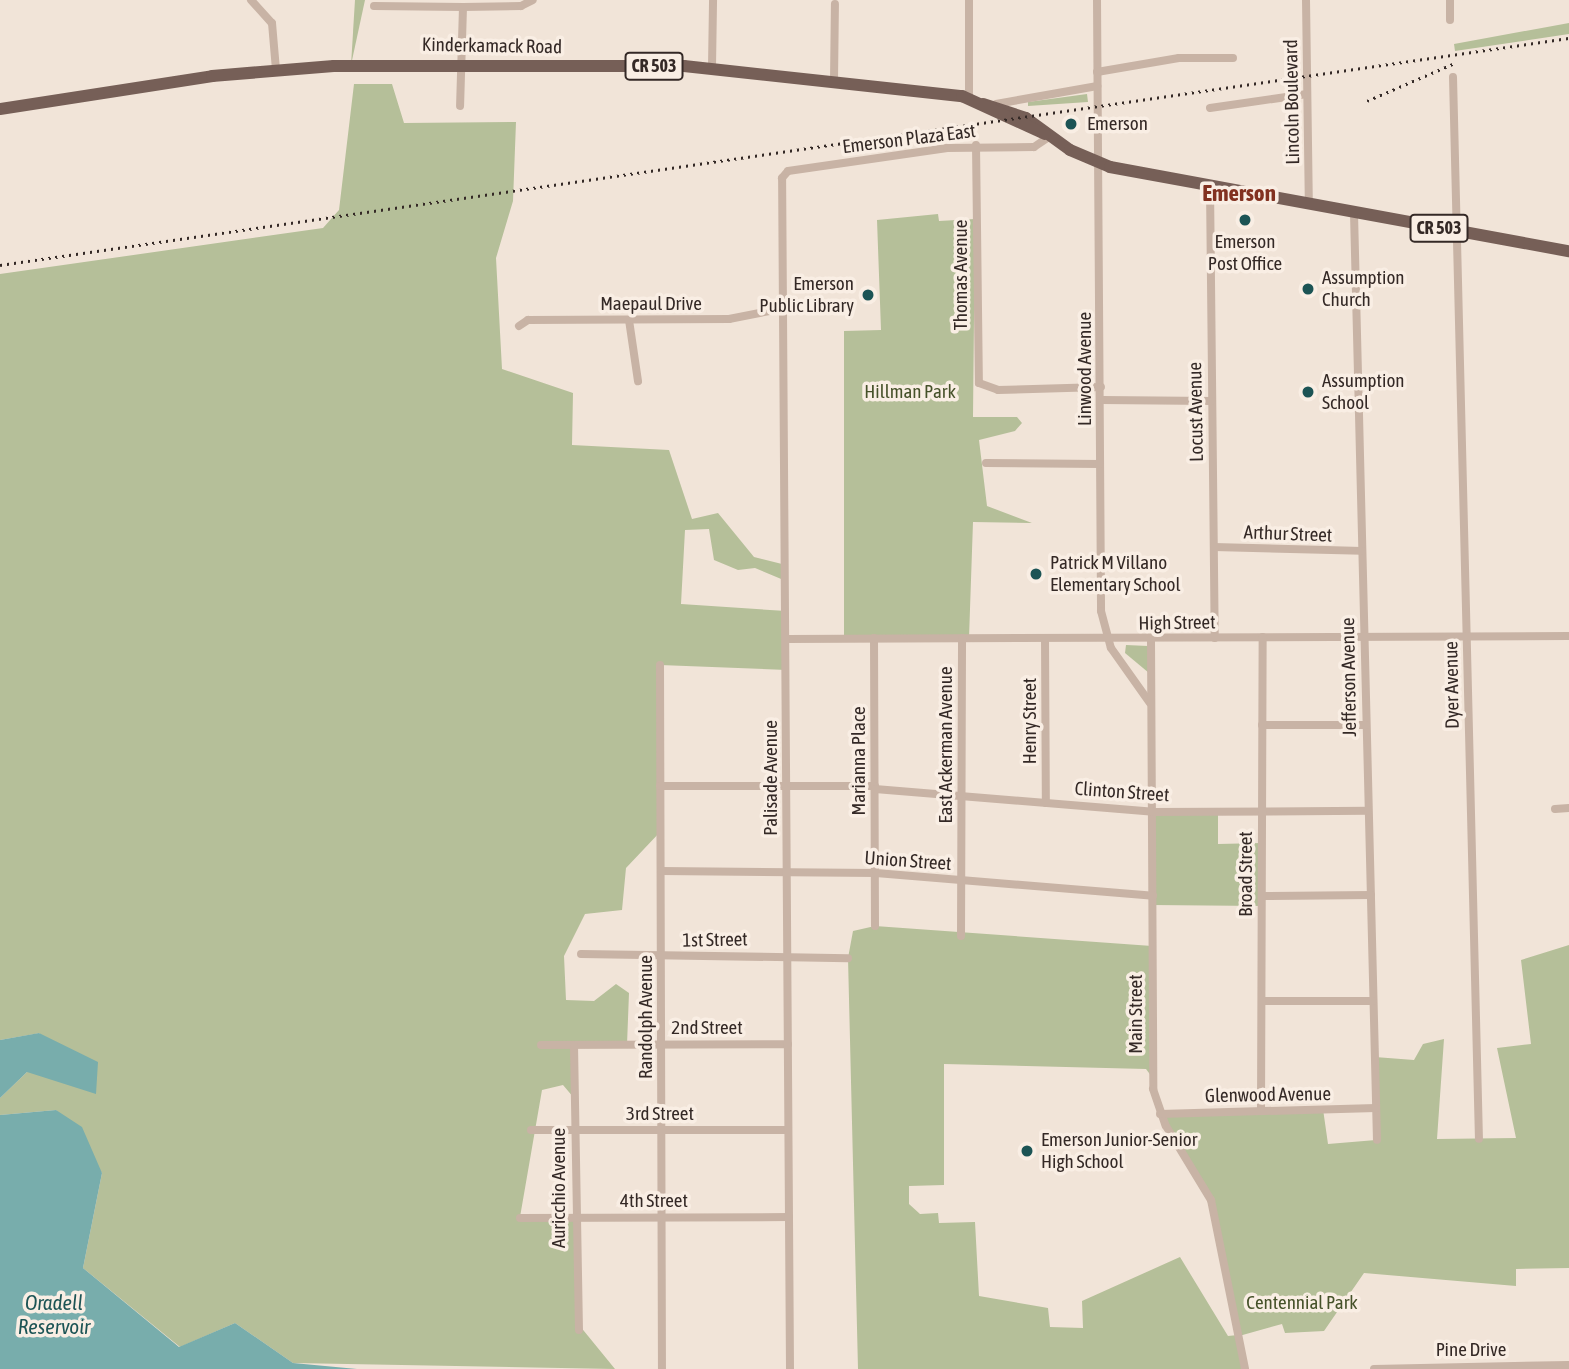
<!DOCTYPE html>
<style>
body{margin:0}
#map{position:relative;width:1569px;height:1369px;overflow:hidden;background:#f1e4d8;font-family:"Asap Condensed",sans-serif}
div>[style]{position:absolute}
.green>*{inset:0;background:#b5bf99}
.water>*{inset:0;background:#78adac}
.minor>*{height:8px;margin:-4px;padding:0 4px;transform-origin:4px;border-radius:4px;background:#c8b3a5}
.primary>*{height:12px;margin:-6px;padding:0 6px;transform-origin:6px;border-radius:6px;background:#765f57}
.rail>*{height:2.5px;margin-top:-1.25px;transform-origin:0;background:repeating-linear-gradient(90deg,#342926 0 2px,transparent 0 7px)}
.dots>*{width:19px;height:19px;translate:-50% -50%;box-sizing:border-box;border:4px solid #f9eee4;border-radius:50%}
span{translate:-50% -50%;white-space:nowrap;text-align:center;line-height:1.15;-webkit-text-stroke:7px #f9eee4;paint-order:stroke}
.shield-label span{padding:2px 5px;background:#f9eee4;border:2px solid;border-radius:5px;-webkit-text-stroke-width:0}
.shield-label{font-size:18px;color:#342926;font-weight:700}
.street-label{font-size:19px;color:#342926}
.poi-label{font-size:19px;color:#342926}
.left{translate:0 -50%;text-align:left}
.right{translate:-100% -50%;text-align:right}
.park-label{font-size:19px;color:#46522a}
.water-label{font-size:21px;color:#1c5455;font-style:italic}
.quarter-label{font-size:23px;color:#823120;font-weight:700}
</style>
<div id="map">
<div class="green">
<i style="clip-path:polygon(355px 0,365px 0,351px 65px)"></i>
<i style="clip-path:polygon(1569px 23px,1569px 34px,1455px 51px,1454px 44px)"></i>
<i style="clip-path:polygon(354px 84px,392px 84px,404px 123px,516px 122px,513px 201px,496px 258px,502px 369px,573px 393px,572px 445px,669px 450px,692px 519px,718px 513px,754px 557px,786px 565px,786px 581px,755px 568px,738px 570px,714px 560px,709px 529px,685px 530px,681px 604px,786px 611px,787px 670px,660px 665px,661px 831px,626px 868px,622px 910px,585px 914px,564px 956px,566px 1000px,594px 1001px,616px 984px,629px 993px,627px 1045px,574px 1045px,574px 1098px,563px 1085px,542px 1090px,520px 1217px,575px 1218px,575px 1320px,615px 1369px,293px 1363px,235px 1323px,180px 1347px,83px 1268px,102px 1173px,56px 1110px,0 1115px,0 1098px,27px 1072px,40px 1033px,0 1040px,0 274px,323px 228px,339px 210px)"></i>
<i style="clip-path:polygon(1087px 94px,1088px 102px,1028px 106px,1028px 102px)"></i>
<i style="clip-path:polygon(938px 214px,939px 221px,975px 219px,973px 417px,1017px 417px,1022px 423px,1015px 431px,979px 440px,987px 506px,1032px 523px,973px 522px,969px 638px,844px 638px,844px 331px,881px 330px,877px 220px)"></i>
<i style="clip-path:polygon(1126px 645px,1148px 646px,1149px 673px,1125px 653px)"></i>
<i style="clip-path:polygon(1218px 811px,1218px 844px,1262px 843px,1262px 906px,1152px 905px,1153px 812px)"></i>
<i style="clip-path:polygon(875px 926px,1152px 946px,1152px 1077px,1146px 1069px,944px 1064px,944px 1185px,909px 1186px,909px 1204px,920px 1214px,938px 1213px,939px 1223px,975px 1222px,979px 1296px,1048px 1308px,1050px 1327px,1083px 1328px,1082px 1301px,1180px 1257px,1228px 1336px,1238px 1335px,1207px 1187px,1160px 1114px,1323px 1109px,1328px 1144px,1376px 1140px,1375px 1057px,1414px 1060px,1423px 1044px,1444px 1039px,1437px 1139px,1516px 1138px,1497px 1048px,1531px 1044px,1521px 960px,1569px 945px,1569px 1268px,1516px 1269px,1516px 1286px,1364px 1273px,1324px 1331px,1285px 1333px,1282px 1324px,1239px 1336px,1245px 1369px,858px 1369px,848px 958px,853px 931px)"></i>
</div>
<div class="water">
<i style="clip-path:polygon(39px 1033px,98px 1062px,96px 1094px,27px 1072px,0 1098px,0 1040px)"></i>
<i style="clip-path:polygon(56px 1110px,82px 1127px,102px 1173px,83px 1268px,179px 1347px,235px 1323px,293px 1363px,357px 1369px,0 1369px,0 1115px)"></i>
</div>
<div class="minor">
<i style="left:251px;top:0;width:31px;rotate:48deg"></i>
<i style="left:272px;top:23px;width:47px;rotate:85.1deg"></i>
<i style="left:1097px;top:0;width:611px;rotate:89.62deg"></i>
<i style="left:1101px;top:611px;width:38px;rotate:75deg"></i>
<i style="left:1111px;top:648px;width:67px;rotate:54.7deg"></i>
<i style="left:1306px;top:0;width:204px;rotate:89.2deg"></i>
<i style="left:1450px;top:0;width:20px;rotate:90deg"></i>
<i style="left:374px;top:6px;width:89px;rotate:0.6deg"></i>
<i style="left:463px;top:7px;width:99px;rotate:91.7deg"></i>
<i style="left:463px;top:7px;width:58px;rotate:-1deg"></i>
<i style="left:521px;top:6px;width:13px;rotate:-27deg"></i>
<i style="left:712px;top:67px;width:67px;rotate:-89.1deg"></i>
<i style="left:1097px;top:72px;width:83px;rotate:-9.7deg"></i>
<i style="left:1179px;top:58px;width:54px"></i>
<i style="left:1453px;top:77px;width:1062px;rotate:88.6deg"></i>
<i style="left:834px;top:81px;width:77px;rotate:-89.3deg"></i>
<i style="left:969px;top:98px;width:98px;rotate:-90deg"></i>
<i style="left:996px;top:104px;width:103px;rotate:-10.1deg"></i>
<i style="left:1210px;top:108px;width:98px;rotate:-8.2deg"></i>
<i style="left:976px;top:145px;width:238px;rotate:89.3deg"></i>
<i style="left:979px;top:383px;width:20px;rotate:20deg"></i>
<i style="left:998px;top:390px;width:103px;rotate:-1.7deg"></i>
<i style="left:1210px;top:186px;width:452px;rotate:89.4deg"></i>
<i style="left:1354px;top:213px;width:927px;rotate:88.58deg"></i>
<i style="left:629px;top:320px;width:62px;rotate:81.6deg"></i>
<i style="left:519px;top:326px;width:11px;rotate:-34deg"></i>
<i style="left:528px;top:320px;width:201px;rotate:-0.3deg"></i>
<i style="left:729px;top:319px;width:57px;rotate:-11.1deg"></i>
<i style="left:1102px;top:400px;width:110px;rotate:0.5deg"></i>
<i style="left:986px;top:463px;width:114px;rotate:0.5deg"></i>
<i style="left:1214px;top:547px;width:148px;rotate:1.5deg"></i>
<i style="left:874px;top:638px;width:288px;rotate:89.8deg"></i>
<i style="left:1045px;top:638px;width:165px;rotate:89.7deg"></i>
<i style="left:787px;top:639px;width:782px;rotate:-0.22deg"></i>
<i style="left:1151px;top:640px;width:449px;rotate:89.7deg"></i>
<i style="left:1153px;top:1089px;width:39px;rotate:71deg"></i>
<i style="left:1166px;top:1126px;width:87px;rotate:58.7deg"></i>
<i style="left:1211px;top:1200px;width:172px;rotate:78.6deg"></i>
<i style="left:660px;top:665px;width:704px;rotate:89.84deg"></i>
<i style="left:1262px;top:725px;width:104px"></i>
<i style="left:660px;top:786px;width:215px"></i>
<i style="left:875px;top:789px;width:279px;rotate:4.7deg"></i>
<i style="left:1153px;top:812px;width:215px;rotate:-0.3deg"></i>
<i style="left:1555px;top:809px;width:14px;rotate:-4deg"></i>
<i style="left:661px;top:871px;width:215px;rotate:0.5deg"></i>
<i style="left:876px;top:873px;width:278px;rotate:4.7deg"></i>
<i style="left:1262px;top:896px;width:109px;rotate:-0.5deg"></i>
<i style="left:961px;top:936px;width:298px;rotate:-89.8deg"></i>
<i style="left:581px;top:954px;width:267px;rotate:0.9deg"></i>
<i style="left:1262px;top:1001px;width:111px"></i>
<i style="left:541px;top:1045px;width:247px;rotate:-0.2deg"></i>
<i style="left:574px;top:1045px;width:285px;rotate:89deg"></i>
<i style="left:1261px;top:1110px;width:473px;rotate:-89.8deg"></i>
<i style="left:1160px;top:1114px;width:216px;rotate:-1.6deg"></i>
<i style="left:531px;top:1130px;width:257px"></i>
<i style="left:520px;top:1218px;width:269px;rotate:-0.2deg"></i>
<i style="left:790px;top:1369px;width:1191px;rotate:-90.38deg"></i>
<i style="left:782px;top:178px;width:9px;rotate:-49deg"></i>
<i style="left:788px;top:171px;width:161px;rotate:-8.2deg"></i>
<i style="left:947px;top:148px;width:87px;rotate:-0.7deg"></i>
<i style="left:1034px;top:147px;width:18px;rotate:-34deg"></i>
<i style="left:1374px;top:1369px;width:195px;rotate:-1.2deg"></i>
</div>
<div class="primary">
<i style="left:983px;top:104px;width:45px;rotate:18deg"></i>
<i style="left:1026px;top:118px;width:54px;rotate:36deg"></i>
<i style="left:1070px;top:150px;width:43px;rotate:23deg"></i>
<i style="left:1110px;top:167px;width:467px;rotate:10.4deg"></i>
<i style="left:0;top:109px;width:215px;rotate:-8.8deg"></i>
<i style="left:212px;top:76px;width:122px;rotate:-4.7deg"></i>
<i style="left:334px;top:66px;width:350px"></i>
<i style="left:684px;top:66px;width:280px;rotate:6.2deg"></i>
<i style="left:962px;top:96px;width:91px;rotate:24.6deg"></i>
</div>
<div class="rail">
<i style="left:1367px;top:101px;width:96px;rotate:-23.4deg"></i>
<i style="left:0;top:265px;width:1585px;rotate:-8.23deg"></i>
</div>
<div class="dots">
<i style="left:1071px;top:124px;background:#1c5455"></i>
<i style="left:1245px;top:220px;background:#1c5455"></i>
<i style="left:1308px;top:289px;background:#1c5455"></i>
<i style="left:868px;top:295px;background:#1c5455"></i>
<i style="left:1308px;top:392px;background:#1c5455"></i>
<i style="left:1036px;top:574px;background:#1c5455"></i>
<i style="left:1027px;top:1151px;background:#1c5455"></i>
</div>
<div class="shield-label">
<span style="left:654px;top:66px">CR 503</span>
<span style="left:1439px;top:228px">CR 503</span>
</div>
<div class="street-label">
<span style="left:492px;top:46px;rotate:1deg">Kinderkamack Road</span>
<span style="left:1292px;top:102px;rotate:-91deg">Lincoln Boulevard</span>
<span style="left:909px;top:139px;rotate:-7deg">Emerson Plaza East</span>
<span style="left:961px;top:275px;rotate:-90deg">Thomas Avenue</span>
<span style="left:651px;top:304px">Maepaul Drive</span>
<span style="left:1085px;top:369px;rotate:-90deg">Linwood Avenue</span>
<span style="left:1196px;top:412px;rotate:-91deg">Locust Avenue</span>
<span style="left:1288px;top:534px;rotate:2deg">Arthur Street</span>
<span style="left:1177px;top:623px;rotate:-1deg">High Street</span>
<span style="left:1349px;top:677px;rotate:-91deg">Jefferson Avenue</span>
<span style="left:1452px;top:685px;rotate:-91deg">Dyer Avenue</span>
<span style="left:1030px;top:721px;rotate:-90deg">Henry Street</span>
<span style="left:946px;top:745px;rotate:-90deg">East Ackerman Avenue</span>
<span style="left:859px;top:761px;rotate:-90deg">Marianna Place</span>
<span style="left:771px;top:778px;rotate:-90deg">Palisade Avenue</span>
<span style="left:1122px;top:792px;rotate:4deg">Clinton Street</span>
<span style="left:908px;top:861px;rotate:4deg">Union Street</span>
<span style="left:1246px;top:874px;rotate:-90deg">Broad Street</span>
<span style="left:715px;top:940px;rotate:-1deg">1st Street</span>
<span style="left:1136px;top:1014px;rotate:-90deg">Main Street</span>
<span style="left:646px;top:1017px;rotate:-90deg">Randolph Avenue</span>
<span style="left:707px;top:1028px">2nd Street</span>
<span style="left:1268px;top:1095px;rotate:-1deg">Glenwood Avenue</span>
<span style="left:660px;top:1114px">3rd Street</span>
<span style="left:559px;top:1188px;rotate:-90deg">Auricchio Avenue</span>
<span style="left:654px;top:1201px">4th Street</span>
<span style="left:1471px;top:1350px">Pine Drive</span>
</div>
<div class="poi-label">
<span class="left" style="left:1087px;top:124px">Emerson</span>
<span style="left:1245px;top:253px">Emerson<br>Post Office</span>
<span class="left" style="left:1322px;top:289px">Assumption<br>Church</span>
<span class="right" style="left:854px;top:295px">Emerson<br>Public Library</span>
<span class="left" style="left:1322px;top:392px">Assumption<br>School</span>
<span class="left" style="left:1050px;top:574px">Patrick M Villano<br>Elementary School</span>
<span class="left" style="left:1041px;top:1151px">Emerson Junior-Senior<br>High School</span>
</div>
<div class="park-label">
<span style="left:910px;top:392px">Hillman Park</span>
<span style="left:1302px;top:1303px">Centennial Park</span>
</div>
<div class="water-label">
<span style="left:54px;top:1314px">Oradell<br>Reservoir</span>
</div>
<div class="quarter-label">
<span style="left:1239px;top:193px">Emerson</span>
</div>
</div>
